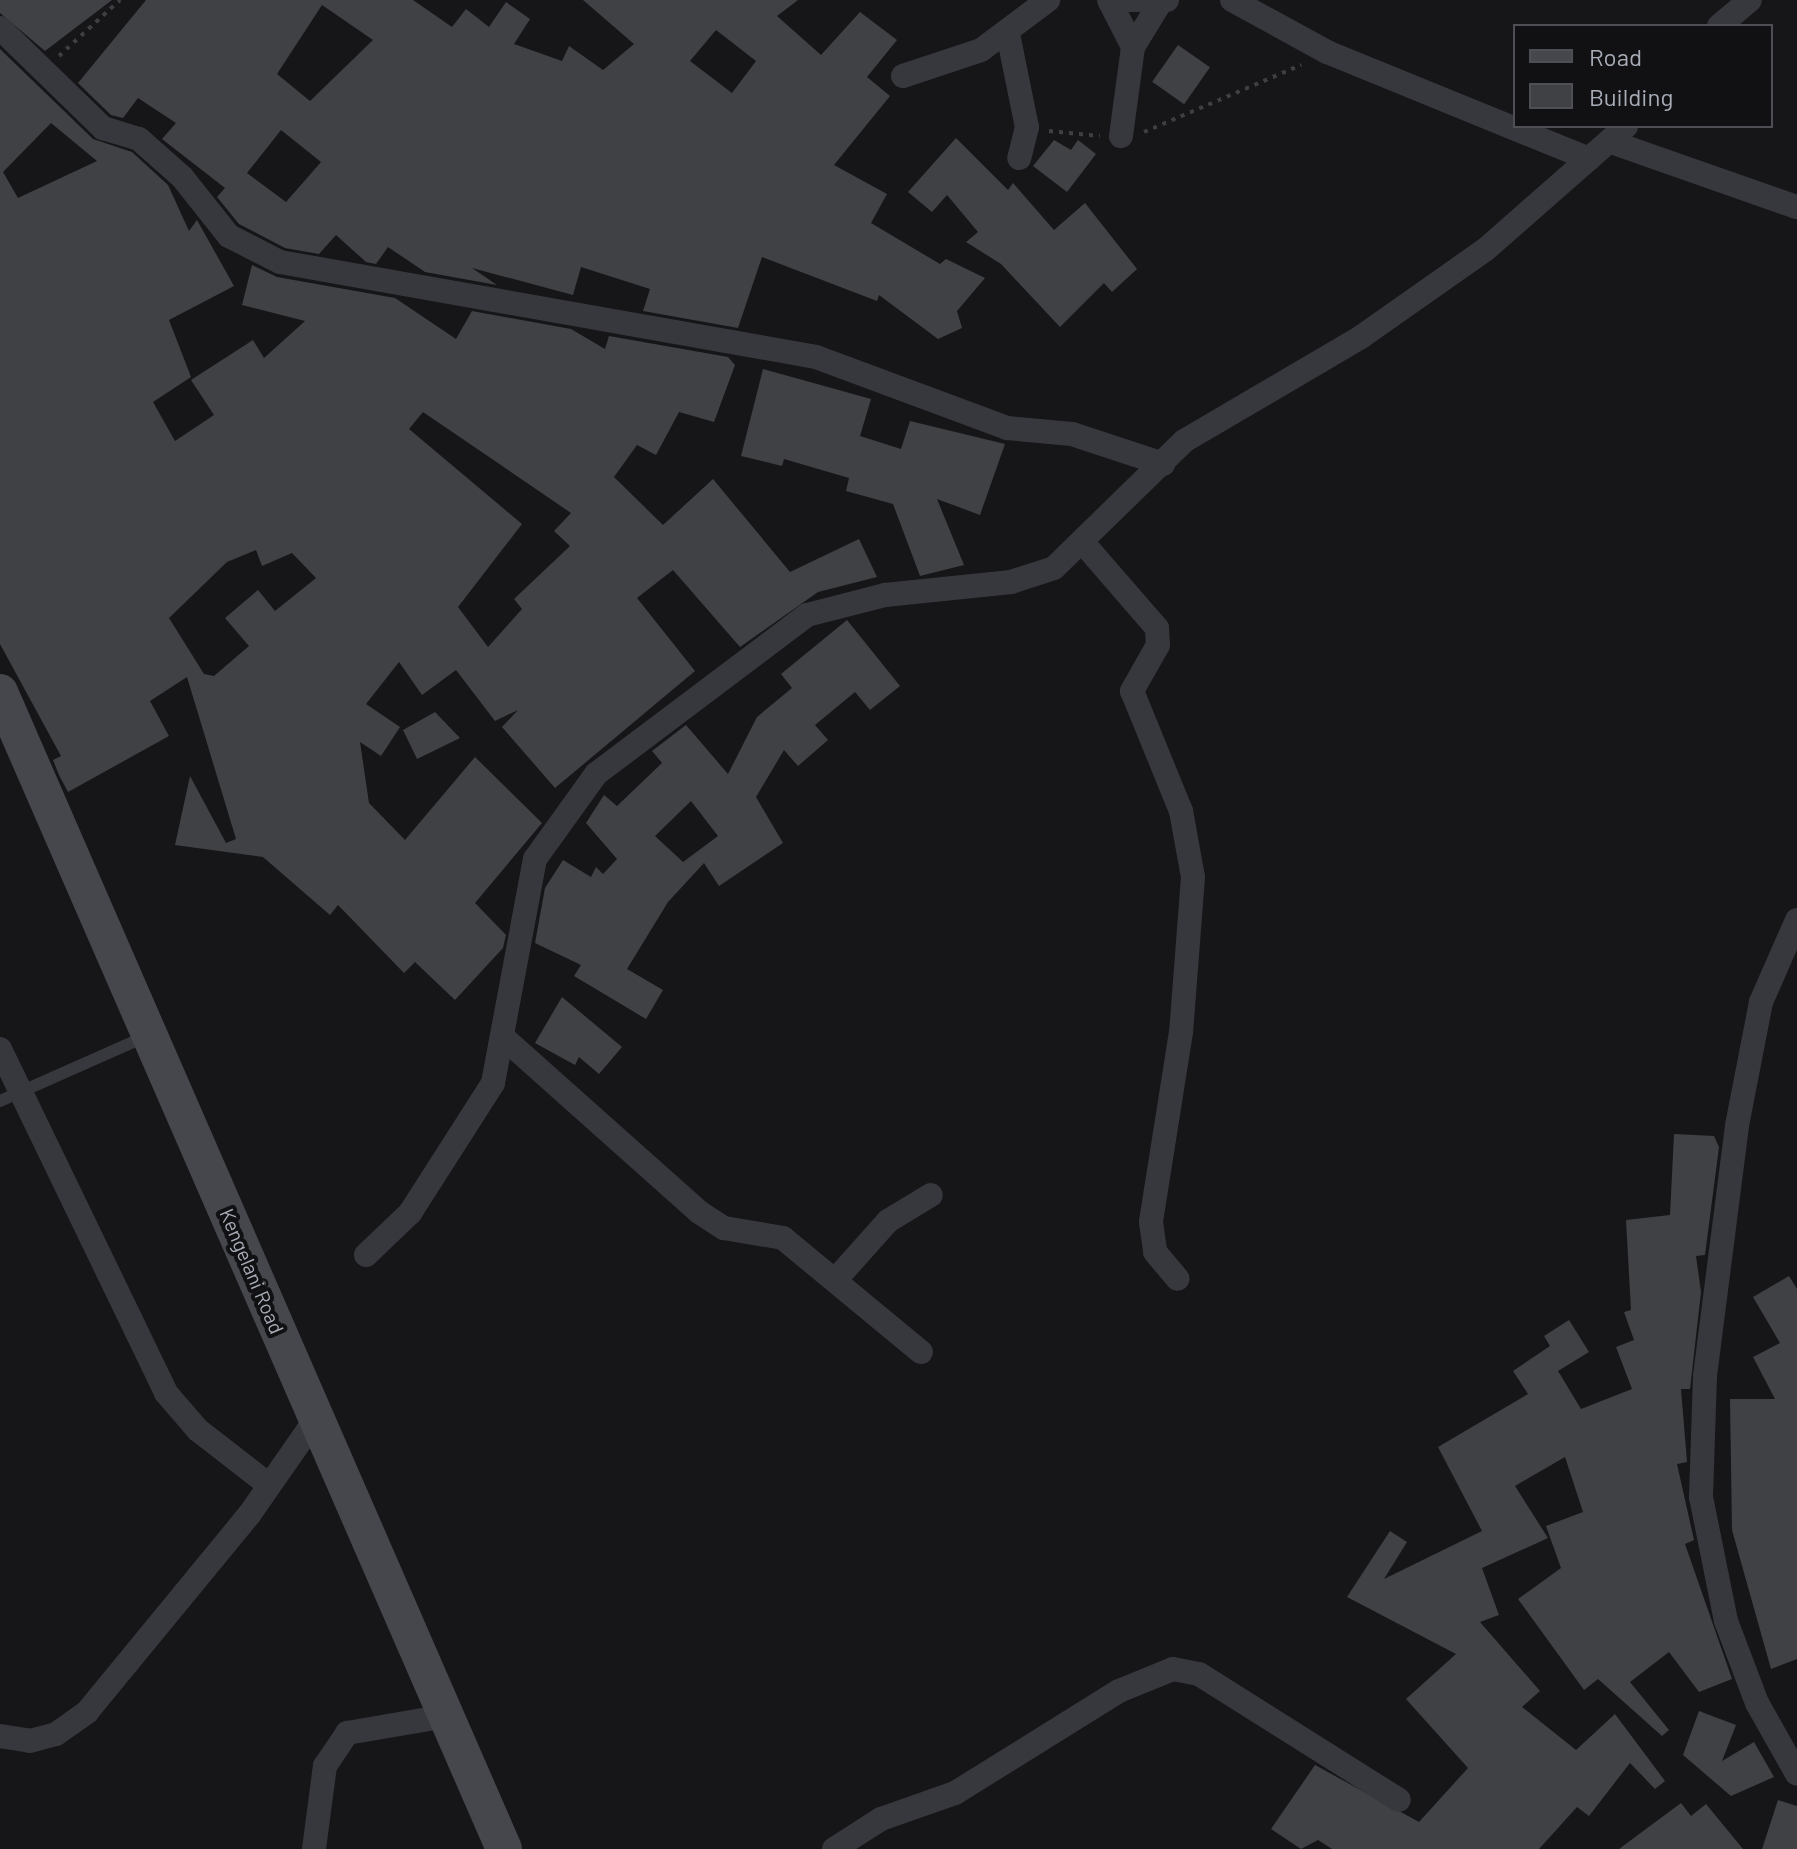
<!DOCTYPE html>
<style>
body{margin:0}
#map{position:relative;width:1797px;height:1849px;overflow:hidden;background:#161618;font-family:Barlow,sans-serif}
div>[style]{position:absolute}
.building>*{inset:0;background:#404145;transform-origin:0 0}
.path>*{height:4px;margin-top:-2px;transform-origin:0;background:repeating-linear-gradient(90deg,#3d3f44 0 4px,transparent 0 10px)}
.lane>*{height:12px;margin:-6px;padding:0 6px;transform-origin:6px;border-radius:6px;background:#37383d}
.street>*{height:24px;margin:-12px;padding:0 12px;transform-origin:12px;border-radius:12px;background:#37383d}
.secondary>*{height:36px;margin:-18px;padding:0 18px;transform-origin:18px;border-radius:18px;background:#45474d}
span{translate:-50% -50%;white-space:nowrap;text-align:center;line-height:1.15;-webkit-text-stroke:8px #111113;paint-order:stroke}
.street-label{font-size:20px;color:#a8adb8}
.legend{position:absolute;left:1513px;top:24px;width:260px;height:104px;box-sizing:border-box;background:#111113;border:2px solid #4d4f55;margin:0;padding:10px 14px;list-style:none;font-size:24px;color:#a8adb8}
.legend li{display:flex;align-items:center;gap:16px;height:40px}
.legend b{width:40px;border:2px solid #4d4f55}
</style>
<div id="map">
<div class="building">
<i style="clip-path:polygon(0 0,112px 0,45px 51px,0 13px)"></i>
<i style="clip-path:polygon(evenodd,146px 0,413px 0,452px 27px,466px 9px,489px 27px,506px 2px,530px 19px,514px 44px,562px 61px,569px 46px,603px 70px,634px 44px,583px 0,798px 0,777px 16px,821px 55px,860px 12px,897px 40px,867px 77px,890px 96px,834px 165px,887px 194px,871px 223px,940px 264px,946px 259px,985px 278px,957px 311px,962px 328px,938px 339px,879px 295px,877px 301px,762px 257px,738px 328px,643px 311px,650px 289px,581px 267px,573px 295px,472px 268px,497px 285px,425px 272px,388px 247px,376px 264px,366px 262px,336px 235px,319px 254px,285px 248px,239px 224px,217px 197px,225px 188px,162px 139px,176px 123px,138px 98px,123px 118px,111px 115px,78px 83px,146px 0,322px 5px,373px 40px,310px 101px,277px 74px,322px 5px,146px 0,716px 30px,756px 61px,732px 93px,690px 61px,716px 30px,146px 0,281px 130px,321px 162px,286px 202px,247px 173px,281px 130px)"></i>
<i style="left:1178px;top:45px;width:39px;height:45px;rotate:35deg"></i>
<i style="clip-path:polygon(evenodd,0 49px,93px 139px,132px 152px,168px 185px,189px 231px,197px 220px,234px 286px,169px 320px,191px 377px,153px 402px,175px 441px,214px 415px,191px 380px,253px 340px,264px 358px,305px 321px,242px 305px,252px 265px,277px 277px,395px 298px,456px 339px,472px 311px,571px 329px,605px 349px,609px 336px,728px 357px,735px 365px,714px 422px,679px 412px,656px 455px,637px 445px,614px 477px,663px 525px,713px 479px,790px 572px,859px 539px,877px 577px,818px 592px,740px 647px,673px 570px,637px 598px,695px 671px,555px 788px,502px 727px,518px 710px,495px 721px,456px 670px,422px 695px,399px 662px,366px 704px,400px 727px,381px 756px,360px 742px,369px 803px,405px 840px,475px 757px,542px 823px,475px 903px,506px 935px,503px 948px,455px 1000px,415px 962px,404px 973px,338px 905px,330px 915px,263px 857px,175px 845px,190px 776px,226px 843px,236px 839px,187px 677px,150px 701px,169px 736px,68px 792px,59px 775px,53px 760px,61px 756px,0 644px,0 49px,51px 123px,97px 161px,18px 198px,3px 172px,51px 123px,0 49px,423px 412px,571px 513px,554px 531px,570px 546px,514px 599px,522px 609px,488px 647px,458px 607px,522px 524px,409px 429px,423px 412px,0 49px,256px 550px,262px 566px,292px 553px,316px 578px,275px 611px,258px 590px,225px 618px,249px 646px,214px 676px,204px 674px,169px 618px,227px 562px,256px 550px)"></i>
<i style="clip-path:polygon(956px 138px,1008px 190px,1013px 183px,1054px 230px,1085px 203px,1137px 269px,1112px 292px,1104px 283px,1060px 327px,1001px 264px,966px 242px,978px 232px,947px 195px,932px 212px,908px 192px)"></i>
<i style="clip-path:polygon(1054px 140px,1071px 150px,1078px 140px,1096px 154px,1067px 192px,1033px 166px)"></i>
<i style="clip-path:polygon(763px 369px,871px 399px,860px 436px,901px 449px,910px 421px,1005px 444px,980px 515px,937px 499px,964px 565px,920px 576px,893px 504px,846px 491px,849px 478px,784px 459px,782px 466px,741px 456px)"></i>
<i style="clip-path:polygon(evenodd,847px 620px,900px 686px,870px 710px,855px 692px,815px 725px,828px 740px,798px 766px,784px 750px,756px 797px,783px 843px,719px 886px,704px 863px,668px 902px,627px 969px,663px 990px,646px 1019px,574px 976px,581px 965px,535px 943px,545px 888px,563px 860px,591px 877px,596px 867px,603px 874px,617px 859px,586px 823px,604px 795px,617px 806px,662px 763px,652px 751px,686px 725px,728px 774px,757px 717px,792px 688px,781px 674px,847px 620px,691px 801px,718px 836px,683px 862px,655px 836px,691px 801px)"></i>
<i style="clip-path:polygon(435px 712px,460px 738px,417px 759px,403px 730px)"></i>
<i style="clip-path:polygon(562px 997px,622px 1047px,599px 1074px,579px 1057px,575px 1065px,535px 1043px)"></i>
<i style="clip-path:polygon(1674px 1134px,1714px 1136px,1719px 1147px,1705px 1255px,1696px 1256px,1701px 1292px,1690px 1389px,1681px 1389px,1687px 1462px,1677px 1464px,1694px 1540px,1685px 1544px,1732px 1679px,1699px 1692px,1669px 1652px,1630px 1682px,1669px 1730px,1662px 1736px,1598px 1679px,1584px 1690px,1518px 1599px,1561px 1568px,1546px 1526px,1583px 1512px,1565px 1457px,1515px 1486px,1548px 1538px,1482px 1568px,1499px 1615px,1480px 1622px,1540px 1691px,1522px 1707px,1576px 1750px,1615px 1714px,1665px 1781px,1655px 1789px,1630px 1763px,1589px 1816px,1577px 1807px,1539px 1849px,1332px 1849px,1318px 1840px,1301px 1849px,1271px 1829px,1315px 1765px,1419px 1822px,1468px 1768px,1406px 1699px,1456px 1654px,1347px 1597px,1390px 1531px,1407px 1542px,1384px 1579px,1482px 1531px,1438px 1447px,1528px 1394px,1513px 1371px,1550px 1346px,1544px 1336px,1569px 1320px,1589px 1352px,1558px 1371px,1581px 1409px,1632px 1389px,1616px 1347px,1634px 1340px,1624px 1312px,1631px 1310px,1626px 1220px,1670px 1215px)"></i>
<i style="clip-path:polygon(1789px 1276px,1797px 1289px,1797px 1659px,1771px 1669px,1732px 1530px,1730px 1399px,1775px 1399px,1753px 1357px,1780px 1343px,1753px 1297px)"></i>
<i style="clip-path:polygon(1699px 1711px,1736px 1725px,1722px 1761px,1754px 1742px,1774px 1777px,1731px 1796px,1683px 1755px)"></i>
<i style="clip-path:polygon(1778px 1800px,1797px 1806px,1797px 1849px,1762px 1849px)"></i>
<i style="clip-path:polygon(1681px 1803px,1691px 1816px,1706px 1804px,1743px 1849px,1619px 1849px)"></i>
</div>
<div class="path">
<i style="left:59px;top:56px;width:83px;rotate:-42.6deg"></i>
<i style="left:1049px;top:131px;width:51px;rotate:5.6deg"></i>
<i style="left:1144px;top:132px;width:171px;rotate:-23.1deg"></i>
</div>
<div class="lane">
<i style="left:0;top:1101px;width:161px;rotate:-23.9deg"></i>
</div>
<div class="street">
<i style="left:1109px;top:0;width:53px;rotate:62.9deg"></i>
<i style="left:1133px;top:47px;width:90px;rotate:97.7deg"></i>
<i style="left:1126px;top:0;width:41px"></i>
<i style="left:1232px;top:0;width:108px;rotate:28.7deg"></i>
<i style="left:1327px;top:52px;width:283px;rotate:22.2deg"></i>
<i style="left:1719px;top:26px;width:40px;rotate:-40deg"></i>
<i style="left:0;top:28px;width:144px;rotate:44.2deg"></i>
<i style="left:103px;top:128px;width:38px;rotate:17deg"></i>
<i style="left:139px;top:139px;width:57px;rotate:41.5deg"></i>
<i style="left:182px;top:177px;width:75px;rotate:51.5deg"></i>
<i style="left:229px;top:236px;width:57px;rotate:27deg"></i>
<i style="left:280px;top:262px;width:544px;rotate:10.05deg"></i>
<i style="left:816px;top:357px;width:204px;rotate:20.4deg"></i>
<i style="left:1007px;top:428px;width:65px;rotate:5.3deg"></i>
<i style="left:1072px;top:434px;width:96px;rotate:18.2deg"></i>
<i style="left:1008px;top:34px;width:95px;rotate:78.5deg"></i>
<i style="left:1027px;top:127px;width:32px;rotate:104deg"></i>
<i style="left:1133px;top:47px;width:52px;rotate:-58.5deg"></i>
<i style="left:903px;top:76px;width:82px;rotate:-18.4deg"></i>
<i style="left:981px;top:50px;width:84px;rotate:-36.7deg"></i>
<i style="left:1611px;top:142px;width:197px;rotate:19.3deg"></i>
<i style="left:1085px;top:545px;width:110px;rotate:49.1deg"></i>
<i style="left:1157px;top:628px;width:17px;rotate:87deg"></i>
<i style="left:1158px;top:645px;width:53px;rotate:119.5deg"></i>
<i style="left:1132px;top:691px;width:130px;rotate:67.8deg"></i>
<i style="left:1181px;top:811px;width:67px;rotate:79.7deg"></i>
<i style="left:1193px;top:877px;width:155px;rotate:94.4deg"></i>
<i style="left:1181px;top:1032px;width:192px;rotate:99deg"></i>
<i style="left:1151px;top:1222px;width:30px;rotate:82deg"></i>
<i style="left:1155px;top:1252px;width:35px;rotate:50deg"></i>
<i style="left:1797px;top:920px;width:90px;rotate:113.7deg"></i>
<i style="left:1761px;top:1002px;width:126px;rotate:101deg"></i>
<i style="left:1737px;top:1126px;width:252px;rotate:97.3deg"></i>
<i style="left:1705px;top:1376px;width:121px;rotate:91.9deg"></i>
<i style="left:1701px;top:1497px;width:126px;rotate:78.6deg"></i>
<i style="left:1726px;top:1621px;width:88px;rotate:69.3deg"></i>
<i style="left:1757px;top:1703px;width:81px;rotate:60.6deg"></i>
<i style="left:506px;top:1040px;width:259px;rotate:41.7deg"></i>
<i style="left:699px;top:1212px;width:30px;rotate:33deg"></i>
<i style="left:724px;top:1228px;width:60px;rotate:9.6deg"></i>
<i style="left:783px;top:1238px;width:179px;rotate:39.6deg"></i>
<i style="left:0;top:1049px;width:382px;rotate:64.2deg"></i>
<i style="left:166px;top:1393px;width:49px;rotate:49.1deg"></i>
<i style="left:198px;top:1430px;width:90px;rotate:37.8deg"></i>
<i style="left:366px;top:1255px;width:61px;rotate:-43.7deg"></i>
<i style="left:410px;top:1213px;width:154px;rotate:-57.4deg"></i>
<i style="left:493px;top:1083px;width:228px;rotate:-79.4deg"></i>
<i style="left:535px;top:859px;width:105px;rotate:-54.3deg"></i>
<i style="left:596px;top:774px;width:264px;rotate:-37deg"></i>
<i style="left:807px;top:615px;width:81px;rotate:-14.4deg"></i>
<i style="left:885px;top:595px;width:127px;rotate:-5.9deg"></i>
<i style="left:1011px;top:582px;width:45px;rotate:-18deg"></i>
<i style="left:1054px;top:568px;width:182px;rotate:-44.3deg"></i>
<i style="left:1184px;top:441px;width:205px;rotate:-30.4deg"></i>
<i style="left:1361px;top:337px;width:151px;rotate:-35.1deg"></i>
<i style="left:1485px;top:250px;width:188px;rotate:-41.3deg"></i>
<i style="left:838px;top:1277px;width:75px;rotate:-48.2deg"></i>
<i style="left:888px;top:1221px;width:50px;rotate:-31.2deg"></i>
<i style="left:0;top:1736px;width:30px;rotate:9deg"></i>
<i style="left:30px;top:1741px;width:27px;rotate:-15deg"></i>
<i style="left:56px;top:1734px;width:38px;rotate:-35deg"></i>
<i style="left:87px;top:1712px;width:255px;rotate:-50.6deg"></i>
<i style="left:249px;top:1515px;width:119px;rotate:-55.2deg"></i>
<i style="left:314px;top:1849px;width:84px;rotate:-82.5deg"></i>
<i style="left:325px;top:1766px;width:40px;rotate:-56deg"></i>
<i style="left:347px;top:1733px;width:100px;rotate:-9.7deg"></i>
<i style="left:834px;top:1849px;width:56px;rotate:-32.6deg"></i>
<i style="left:881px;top:1819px;width:78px;rotate:-19.4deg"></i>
<i style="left:955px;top:1793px;width:193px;rotate:-31.9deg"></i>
<i style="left:1119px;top:1691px;width:58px;rotate:-22.2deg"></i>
<i style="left:1173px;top:1669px;width:26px;rotate:11deg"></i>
<i style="left:1199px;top:1674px;width:236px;rotate:32.2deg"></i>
</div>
<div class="secondary">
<i style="left:0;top:692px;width:1262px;rotate:66.46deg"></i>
</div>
<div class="street-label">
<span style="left:252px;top:1271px;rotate:67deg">Kengelani Road</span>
</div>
<ul class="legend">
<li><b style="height:10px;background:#45474d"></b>Road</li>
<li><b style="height:22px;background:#404145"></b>Building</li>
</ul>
</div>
